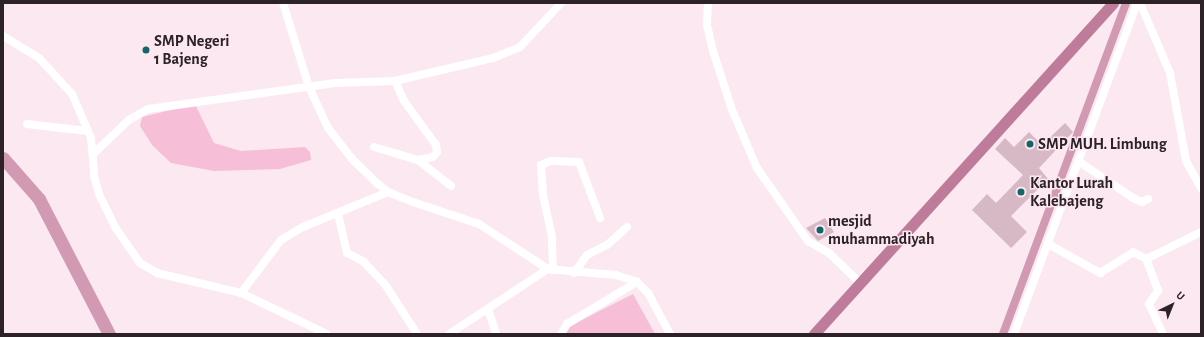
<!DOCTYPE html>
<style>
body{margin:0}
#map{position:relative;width:1204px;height:337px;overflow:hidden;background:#fbe8f0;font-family:"Alegreya Sans",sans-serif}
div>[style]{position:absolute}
.green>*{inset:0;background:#f6bfd7}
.canal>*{height:8px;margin:-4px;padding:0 4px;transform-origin:4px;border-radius:4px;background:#d19ab2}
.river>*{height:13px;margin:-6.5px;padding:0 6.5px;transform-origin:6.5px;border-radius:6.5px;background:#d19ab2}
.building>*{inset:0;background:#d7b9c6}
.minor>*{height:8px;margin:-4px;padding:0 4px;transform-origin:4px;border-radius:4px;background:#fff}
.highway>*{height:11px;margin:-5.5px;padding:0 5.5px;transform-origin:5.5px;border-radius:5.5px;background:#be7c9a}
.dots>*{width:11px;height:11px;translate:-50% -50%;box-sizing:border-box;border:2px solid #fbe8f0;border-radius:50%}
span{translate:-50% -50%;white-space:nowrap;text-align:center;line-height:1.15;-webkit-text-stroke:3px #fbe8f0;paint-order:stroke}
.poi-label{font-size:16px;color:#2d2227;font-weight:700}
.left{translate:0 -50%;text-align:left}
.frame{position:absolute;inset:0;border:4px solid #2d2227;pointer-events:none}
.north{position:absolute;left:1152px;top:285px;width:40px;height:40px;-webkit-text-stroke:3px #fbe8f0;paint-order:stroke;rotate:43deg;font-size:11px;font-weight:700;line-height:16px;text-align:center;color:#2d2227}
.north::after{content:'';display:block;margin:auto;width:14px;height:18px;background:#2d2227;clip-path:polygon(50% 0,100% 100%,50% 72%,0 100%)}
</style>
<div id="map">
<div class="green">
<i style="clip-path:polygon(195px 104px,214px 143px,241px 151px,305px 147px,310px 152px,311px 160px,280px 169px,214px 171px,171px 163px,152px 145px,140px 126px,142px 117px)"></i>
<i style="clip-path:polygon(633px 294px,655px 334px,561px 334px,564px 329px)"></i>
</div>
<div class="canal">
<i style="left:1003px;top:334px;width:353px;rotate:-69.6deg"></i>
</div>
<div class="river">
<i style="left:3px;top:158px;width:55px;rotate:48.7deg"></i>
<i style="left:39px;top:199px;width:152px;rotate:62.6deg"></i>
</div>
<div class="building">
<i style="clip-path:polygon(1065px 123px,1073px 132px,1039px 168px,1048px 179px,1011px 216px,1027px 232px,1011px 248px,972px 210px,987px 194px,996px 203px,1023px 175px,995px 149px,1005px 138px,1014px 147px,1029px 132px,1042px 145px)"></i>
<i style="clip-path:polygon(825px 218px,834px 232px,818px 241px,806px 228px)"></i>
</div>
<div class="minor">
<i style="left:283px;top:3px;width:88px;rotate:72.8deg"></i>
<i style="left:309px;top:87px;width:45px;rotate:65.1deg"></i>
<i style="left:328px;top:128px;width:39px;rotate:52deg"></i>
<i style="left:352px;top:159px;width:36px;rotate:44deg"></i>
<i style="left:378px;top:184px;width:13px;rotate:39deg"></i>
<i style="left:388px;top:192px;width:27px;rotate:22deg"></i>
<i style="left:413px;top:202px;width:70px;rotate:18.4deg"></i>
<i style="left:479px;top:224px;width:82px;rotate:33.1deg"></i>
<i style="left:548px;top:269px;width:68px;rotate:5deg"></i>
<i style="left:616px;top:275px;width:22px;rotate:18deg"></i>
<i style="left:637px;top:282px;width:16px;rotate:45deg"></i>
<i style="left:648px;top:293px;width:47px;rotate:61.8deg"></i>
<i style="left:708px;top:3px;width:22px;rotate:93deg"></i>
<i style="left:707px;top:25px;width:27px;rotate:77deg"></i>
<i style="left:713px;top:51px;width:62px;rotate:72.1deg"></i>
<i style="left:732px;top:110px;width:63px;rotate:66.7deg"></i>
<i style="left:757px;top:168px;width:89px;rotate:55.1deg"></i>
<i style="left:808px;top:241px;width:24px;rotate:30deg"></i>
<i style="left:829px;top:253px;width:42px;rotate:44deg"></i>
<i style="left:1140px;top:3px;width:76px;rotate:66.8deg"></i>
<i style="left:1170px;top:73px;width:89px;rotate:79.7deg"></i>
<i style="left:1186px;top:161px;width:31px;rotate:61deg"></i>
<i style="left:3px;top:36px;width:42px;rotate:31.4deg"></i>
<i style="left:39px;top:58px;width:49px;rotate:47.5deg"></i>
<i style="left:72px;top:94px;width:48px;rotate:66.6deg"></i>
<i style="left:91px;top:138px;width:38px;rotate:85deg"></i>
<i style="left:94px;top:176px;width:19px;rotate:74deg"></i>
<i style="left:99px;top:194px;width:37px;rotate:64deg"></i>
<i style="left:115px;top:227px;width:44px;rotate:55.2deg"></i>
<i style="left:140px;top:263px;width:20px;rotate:30deg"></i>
<i style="left:157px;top:273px;width:86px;rotate:13.4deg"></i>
<i style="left:241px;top:293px;width:95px;rotate:25.5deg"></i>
<i style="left:27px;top:124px;width:61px;rotate:6.5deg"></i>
<i style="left:374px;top:147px;width:46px;rotate:16.5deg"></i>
<i style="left:418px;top:160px;width:15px;rotate:-11deg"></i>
<i style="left:433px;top:157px;width:6px;rotate:-51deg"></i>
<i style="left:437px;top:152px;width:7px;rotate:-98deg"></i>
<i style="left:436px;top:145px;width:54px;rotate:-126deg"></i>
<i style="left:404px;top:101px;width:22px;rotate:-114deg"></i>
<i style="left:93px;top:154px;width:50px;rotate:-43.4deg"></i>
<i style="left:129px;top:120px;width:22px;rotate:-30deg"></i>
<i style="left:148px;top:109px;width:189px;rotate:-7.9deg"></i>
<i style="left:335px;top:83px;width:60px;rotate:-1.9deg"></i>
<i style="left:395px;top:81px;width:101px;rotate:-13.2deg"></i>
<i style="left:493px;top:58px;width:29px;rotate:-22deg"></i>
<i style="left:520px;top:47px;width:60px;rotate:-47deg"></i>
<i style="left:418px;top:160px;width:42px;rotate:38.2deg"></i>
<i style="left:1078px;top:161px;width:66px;rotate:33.9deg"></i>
<i style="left:1133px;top:198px;width:10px;rotate:24deg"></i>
<i style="left:1142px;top:202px;width:7px;rotate:-27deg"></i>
<i style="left:338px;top:214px;width:40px;rotate:77deg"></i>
<i style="left:347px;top:253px;width:18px;rotate:27deg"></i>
<i style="left:363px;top:261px;width:34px;rotate:47deg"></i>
<i style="left:386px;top:286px;width:57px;rotate:57.1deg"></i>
<i style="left:1048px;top:244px;width:60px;rotate:29.1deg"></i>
<i style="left:1100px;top:273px;width:39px;rotate:-32deg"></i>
<i style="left:1133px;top:252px;width:15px;rotate:28deg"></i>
<i style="left:1146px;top:259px;width:61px;rotate:-26.1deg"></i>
<i style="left:1146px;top:259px;width:34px;rotate:69deg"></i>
<i style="left:1158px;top:291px;width:16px;rotate:125deg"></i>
<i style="left:1149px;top:304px;width:33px;rotate:65deg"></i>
<i style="left:553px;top:270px;width:33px;rotate:-92deg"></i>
<i style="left:552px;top:237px;width:43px;rotate:-102.1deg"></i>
<i style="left:543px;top:195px;width:30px;rotate:-94deg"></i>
<i style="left:541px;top:165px;width:11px;rotate:-22deg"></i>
<i style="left:551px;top:161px;width:28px;rotate:2deg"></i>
<i style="left:579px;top:162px;width:60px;rotate:69.4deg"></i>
<i style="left:574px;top:273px;width:22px;rotate:-54deg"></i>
<i style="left:587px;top:255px;width:22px;rotate:-27deg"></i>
<i style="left:607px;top:245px;width:27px;rotate:-42deg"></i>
<i style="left:241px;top:293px;width:66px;rotate:-53deg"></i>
<i style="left:281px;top:240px;width:26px;rotate:-31deg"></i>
<i style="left:303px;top:227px;width:92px;rotate:-22.4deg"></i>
<i style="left:488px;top:309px;width:26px;rotate:72deg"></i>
<i style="left:449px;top:334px;width:118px;rotate:-33.3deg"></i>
<i style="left:561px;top:334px;width:12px;rotate:-59deg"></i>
<i style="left:567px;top:324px;width:82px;rotate:-31deg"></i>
<i style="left:1014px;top:334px;width:353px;rotate:-69.6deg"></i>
</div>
<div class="highway">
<i style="left:814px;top:334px;width:446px;rotate:-47.9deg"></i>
</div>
<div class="dots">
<i style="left:146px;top:50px;background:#156469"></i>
<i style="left:1030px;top:144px;background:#156469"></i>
<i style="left:1021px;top:192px;background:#156469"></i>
<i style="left:820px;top:230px;background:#156469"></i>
</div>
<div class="poi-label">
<span class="left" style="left:154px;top:50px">SMP Negeri<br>1 Bajeng</span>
<span class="left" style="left:1038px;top:144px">SMP MUH. Limbung</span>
<span class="left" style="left:1030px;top:192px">Kantor Lurah<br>Kalebajeng</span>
<span class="left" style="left:828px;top:230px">mesjid<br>muhammadiyah</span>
</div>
<div class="frame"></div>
<div class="north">U</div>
</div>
